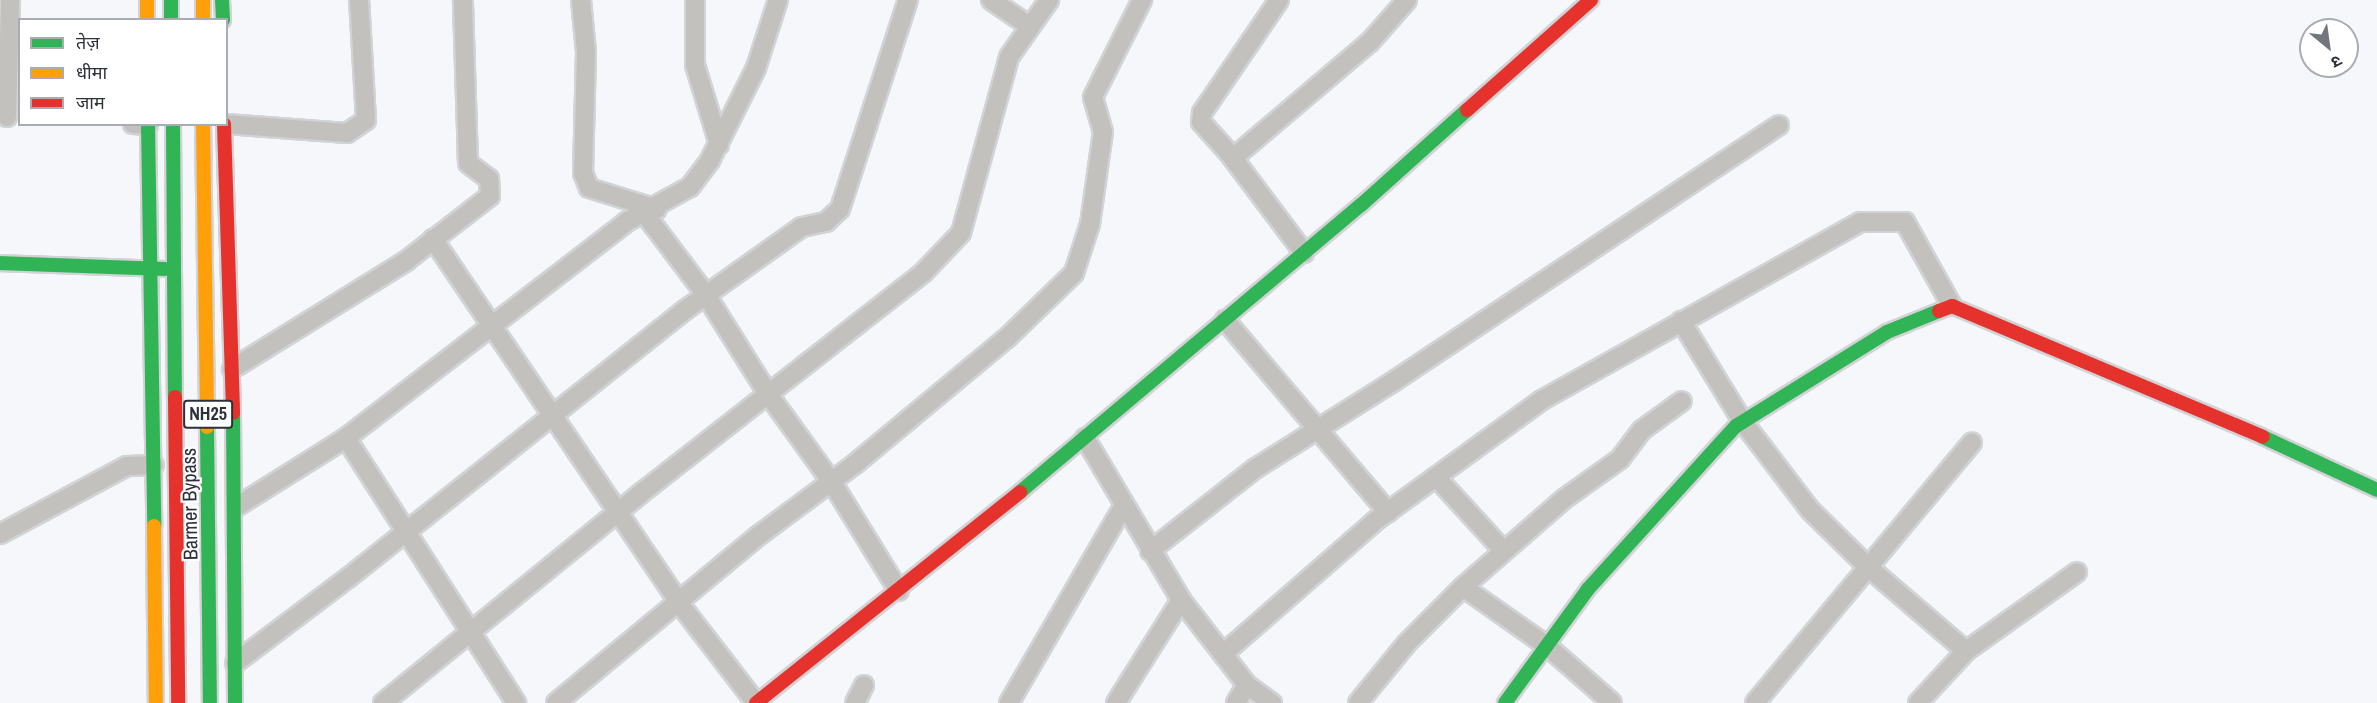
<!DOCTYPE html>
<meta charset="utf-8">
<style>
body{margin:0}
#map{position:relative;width:2377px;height:703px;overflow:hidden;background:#f6f7fa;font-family:"Archivo Narrow","Noto Sans Devanagari",sans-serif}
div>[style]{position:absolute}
.roads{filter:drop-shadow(2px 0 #d2d3d7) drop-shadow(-2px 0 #d2d3d7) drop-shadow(0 2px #d2d3d7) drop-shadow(0 -2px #d2d3d7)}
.street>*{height:18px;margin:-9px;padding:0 9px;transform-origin:9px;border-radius:9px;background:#c2c1be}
.fast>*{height:14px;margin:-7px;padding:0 7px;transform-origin:7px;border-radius:7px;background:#30b455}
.slow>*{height:14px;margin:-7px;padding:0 7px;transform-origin:7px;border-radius:7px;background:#ff9f0a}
.jam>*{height:14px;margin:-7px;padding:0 7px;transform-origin:7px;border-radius:7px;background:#e5322d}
span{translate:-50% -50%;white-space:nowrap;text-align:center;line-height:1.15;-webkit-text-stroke:4.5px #fff;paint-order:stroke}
.shield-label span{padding:2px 4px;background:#fff;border:2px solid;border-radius:4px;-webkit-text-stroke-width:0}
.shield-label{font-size:18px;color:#2c303b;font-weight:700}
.street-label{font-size:20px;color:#2c303b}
.legend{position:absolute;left:18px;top:18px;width:210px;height:108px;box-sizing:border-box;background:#fff;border:2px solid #abacb1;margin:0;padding:8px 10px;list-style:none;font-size:18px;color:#2c303b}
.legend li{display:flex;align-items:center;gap:12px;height:30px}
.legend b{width:30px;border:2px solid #abacb1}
.north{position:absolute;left:2299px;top:18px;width:60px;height:60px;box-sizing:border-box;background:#fff;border:2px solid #abacb1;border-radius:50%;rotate:151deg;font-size:16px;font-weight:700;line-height:24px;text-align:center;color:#2c303b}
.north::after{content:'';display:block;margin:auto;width:21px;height:27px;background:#73767e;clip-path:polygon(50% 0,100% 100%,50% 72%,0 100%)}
</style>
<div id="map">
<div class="roads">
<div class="street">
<i style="left:581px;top:0;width:52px;rotate:84.5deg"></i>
<i style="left:586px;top:52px;width:121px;rotate:91.4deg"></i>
<i style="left:583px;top:173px;width:16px;rotate:68deg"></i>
<i style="left:589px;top:188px;width:71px;rotate:17.2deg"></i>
<i style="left:695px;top:0;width:65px;rotate:90deg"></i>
<i style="left:695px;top:65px;width:83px;rotate:73.1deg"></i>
<i style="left:991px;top:0;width:45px;rotate:34deg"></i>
<i style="left:1279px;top:0;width:137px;rotate:124.3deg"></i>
<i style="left:1202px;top:113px;width:9px;rotate:96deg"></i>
<i style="left:1201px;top:122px;width:42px;rotate:47.9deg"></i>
<i style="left:1229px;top:153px;width:125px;rotate:53.1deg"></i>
<i style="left:7px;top:117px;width:117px;rotate:-88.5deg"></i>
<i style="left:133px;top:124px;width:15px;rotate:4deg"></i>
<i style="left:226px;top:124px;width:121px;rotate:4.3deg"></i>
<i style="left:347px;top:133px;width:23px;rotate:-34deg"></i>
<i style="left:366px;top:120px;width:120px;rotate:-93.3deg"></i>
<i style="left:1233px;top:158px;width:180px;rotate:-40.3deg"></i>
<i style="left:1370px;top:42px;width:56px;rotate:-48.6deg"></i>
<i style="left:645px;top:214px;width:101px;rotate:53deg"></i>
<i style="left:706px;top:295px;width:117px;rotate:57.9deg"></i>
<i style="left:768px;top:394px;width:107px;rotate:54.1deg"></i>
<i style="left:831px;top:481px;width:129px;rotate:58.3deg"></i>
<i style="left:433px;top:239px;width:439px;rotate:55.9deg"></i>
<i style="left:679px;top:603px;width:126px;rotate:52.4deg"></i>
<i style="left:1225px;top:320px;width:252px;rotate:49.7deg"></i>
<i style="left:1681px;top:321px;width:119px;rotate:58.5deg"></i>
<i style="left:1743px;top:422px;width:111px;rotate:52.7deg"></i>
<i style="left:1810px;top:510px;width:81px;rotate:44.5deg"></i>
<i style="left:1868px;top:567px;width:129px;rotate:40.6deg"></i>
<i style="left:232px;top:369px;width:205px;rotate:-31.8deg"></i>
<i style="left:406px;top:261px;width:106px;rotate:-37.7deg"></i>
<i style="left:490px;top:196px;width:17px;rotate:-93deg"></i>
<i style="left:489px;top:179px;width:26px;rotate:-143deg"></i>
<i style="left:468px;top:163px;width:163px;rotate:-91.8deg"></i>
<i style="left:346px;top:438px;width:315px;rotate:57.3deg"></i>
<i style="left:1085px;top:438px;width:188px;rotate:59.3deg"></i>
<i style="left:1181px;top:600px;width:108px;rotate:52.2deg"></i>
<i style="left:1247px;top:685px;width:31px;rotate:36deg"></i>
<i style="left:1436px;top:477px;width:99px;rotate:47.5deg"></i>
<i style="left:236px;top:507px;width:130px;rotate:-32.1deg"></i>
<i style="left:346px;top:438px;width:354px;rotate:-37.6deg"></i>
<i style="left:626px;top:222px;width:73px;rotate:-28.7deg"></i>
<i style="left:690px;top:187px;width:34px;rotate:-53deg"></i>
<i style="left:710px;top:160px;width:103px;rotate:-63.4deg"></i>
<i style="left:756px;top:68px;width:71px;rotate:-72.1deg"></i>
<i style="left:0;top:534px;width:144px;rotate:-28.2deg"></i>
<i style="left:127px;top:466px;width:27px;rotate:-2deg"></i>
<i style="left:1150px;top:551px;width:135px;rotate:-38.1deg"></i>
<i style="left:1256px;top:468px;width:163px;rotate:-32.2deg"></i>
<i style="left:1394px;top:381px;width:462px;rotate:-33.6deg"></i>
<i style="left:1463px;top:587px;width:103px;rotate:35.1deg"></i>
<i style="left:1547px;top:646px;width:86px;rotate:41.2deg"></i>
<i style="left:1223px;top:654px;width:206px;rotate:-41.1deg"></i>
<i style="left:1378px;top:519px;width:203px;rotate:-36deg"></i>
<i style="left:1542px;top:400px;width:365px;rotate:-29.2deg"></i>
<i style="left:1861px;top:222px;width:44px"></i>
<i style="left:1905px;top:222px;width:96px;rotate:60.8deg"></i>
<i style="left:235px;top:663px;width:141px;rotate:-37deg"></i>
<i style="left:348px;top:578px;width:431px;rotate:-38.5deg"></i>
<i style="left:685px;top:310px;width:143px;rotate:-35.4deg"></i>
<i style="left:802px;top:227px;width:25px;rotate:-12deg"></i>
<i style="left:826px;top:222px;width:19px;rotate:-43deg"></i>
<i style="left:840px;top:209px;width:220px;rotate:-72deg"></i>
<i style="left:383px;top:703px;width:331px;rotate:-39.1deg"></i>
<i style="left:640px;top:494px;width:359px;rotate:-38deg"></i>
<i style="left:923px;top:273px;width:55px;rotate:-46.5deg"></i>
<i style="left:961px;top:233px;width:182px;rotate:-74.7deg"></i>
<i style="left:1009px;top:57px;width:70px;rotate:-54.9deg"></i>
<i style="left:556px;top:703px;width:262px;rotate:-39.6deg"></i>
<i style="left:758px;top:536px;width:121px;rotate:-36.6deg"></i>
<i style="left:855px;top:464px;width:197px;rotate:-39.7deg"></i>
<i style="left:1007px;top:338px;width:93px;rotate:-44.1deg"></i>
<i style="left:1074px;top:273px;width:52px;rotate:-71.9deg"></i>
<i style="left:1090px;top:224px;width:93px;rotate:-82deg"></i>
<i style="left:1103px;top:132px;width:36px;rotate:-106deg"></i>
<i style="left:1093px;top:97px;width:109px;rotate:-63.2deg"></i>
<i style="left:855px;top:703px;width:20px;rotate:-63deg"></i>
<i style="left:1009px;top:703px;width:227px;rotate:-59.8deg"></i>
<i style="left:1116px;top:703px;width:122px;rotate:-57.7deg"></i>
<i style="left:1236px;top:703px;width:21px;rotate:-59deg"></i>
<i style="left:1358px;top:703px;width:77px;rotate:-50.8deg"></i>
<i style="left:1407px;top:643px;width:79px;rotate:-45deg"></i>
<i style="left:1463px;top:587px;width:134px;rotate:-41.1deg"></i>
<i style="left:1564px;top:499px;width:69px;rotate:-35.5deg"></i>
<i style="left:1620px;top:459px;width:36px;rotate:-53deg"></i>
<i style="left:1642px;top:430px;width:49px;rotate:-35.9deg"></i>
<i style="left:1755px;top:703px;width:339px;rotate:-50.2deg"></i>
<i style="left:1918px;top:703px;width:71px;rotate:-47.3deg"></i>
<i style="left:1966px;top:651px;width:136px;rotate:-35.4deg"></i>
</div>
<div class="fast">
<i style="left:171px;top:0;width:20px;rotate:90deg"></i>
<i style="left:222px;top:0;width:20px;rotate:87deg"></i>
<i style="left:148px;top:124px;width:402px;rotate:89.1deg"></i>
<i style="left:173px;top:124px;width:273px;rotate:89.6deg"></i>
<i style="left:0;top:263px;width:165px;rotate:2.1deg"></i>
<i style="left:233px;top:413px;width:290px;rotate:89.6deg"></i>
<i style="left:207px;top:427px;width:276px;rotate:89.4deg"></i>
<i style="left:2263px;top:437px;width:126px;rotate:24.9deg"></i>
<i style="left:1020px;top:492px;width:446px;rotate:-40.1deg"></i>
<i style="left:1361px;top:205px;width:142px;rotate:-41.9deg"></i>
<i style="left:1505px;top:703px;width:141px;rotate:-53.9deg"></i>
<i style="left:1588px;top:589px;width:220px;rotate:-47.8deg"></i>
<i style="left:1736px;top:426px;width:178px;rotate:-31.9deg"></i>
<i style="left:1887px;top:332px;width:56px;rotate:-22deg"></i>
</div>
<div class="slow">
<i style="left:147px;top:0;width:20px;rotate:90deg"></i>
<i style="left:203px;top:0;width:20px;rotate:90deg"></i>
<i style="left:203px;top:124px;width:303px;rotate:89.2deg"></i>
<i style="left:154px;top:526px;width:177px;rotate:89.4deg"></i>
</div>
<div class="jam">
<i style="left:1467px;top:110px;width:166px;rotate:-41.6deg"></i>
<i style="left:224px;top:124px;width:289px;rotate:88.2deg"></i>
<i style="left:1939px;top:311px;width:14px;rotate:-21deg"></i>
<i style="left:1952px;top:306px;width:337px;rotate:22.8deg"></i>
<i style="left:175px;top:397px;width:306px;rotate:89.4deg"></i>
<i style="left:756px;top:703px;width:338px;rotate:-38.6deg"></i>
</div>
</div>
<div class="shield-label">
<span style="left:208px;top:414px">NH25</span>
</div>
<div class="street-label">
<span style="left:189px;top:504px;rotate:-91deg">Barmer Bypass</span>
</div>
<ul class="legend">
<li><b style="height:8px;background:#30b455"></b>तेज़</li>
<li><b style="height:8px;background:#ff9f0a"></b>धीमा</li>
<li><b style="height:8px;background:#e5322d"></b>जाम</li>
</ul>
<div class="north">उ</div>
</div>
